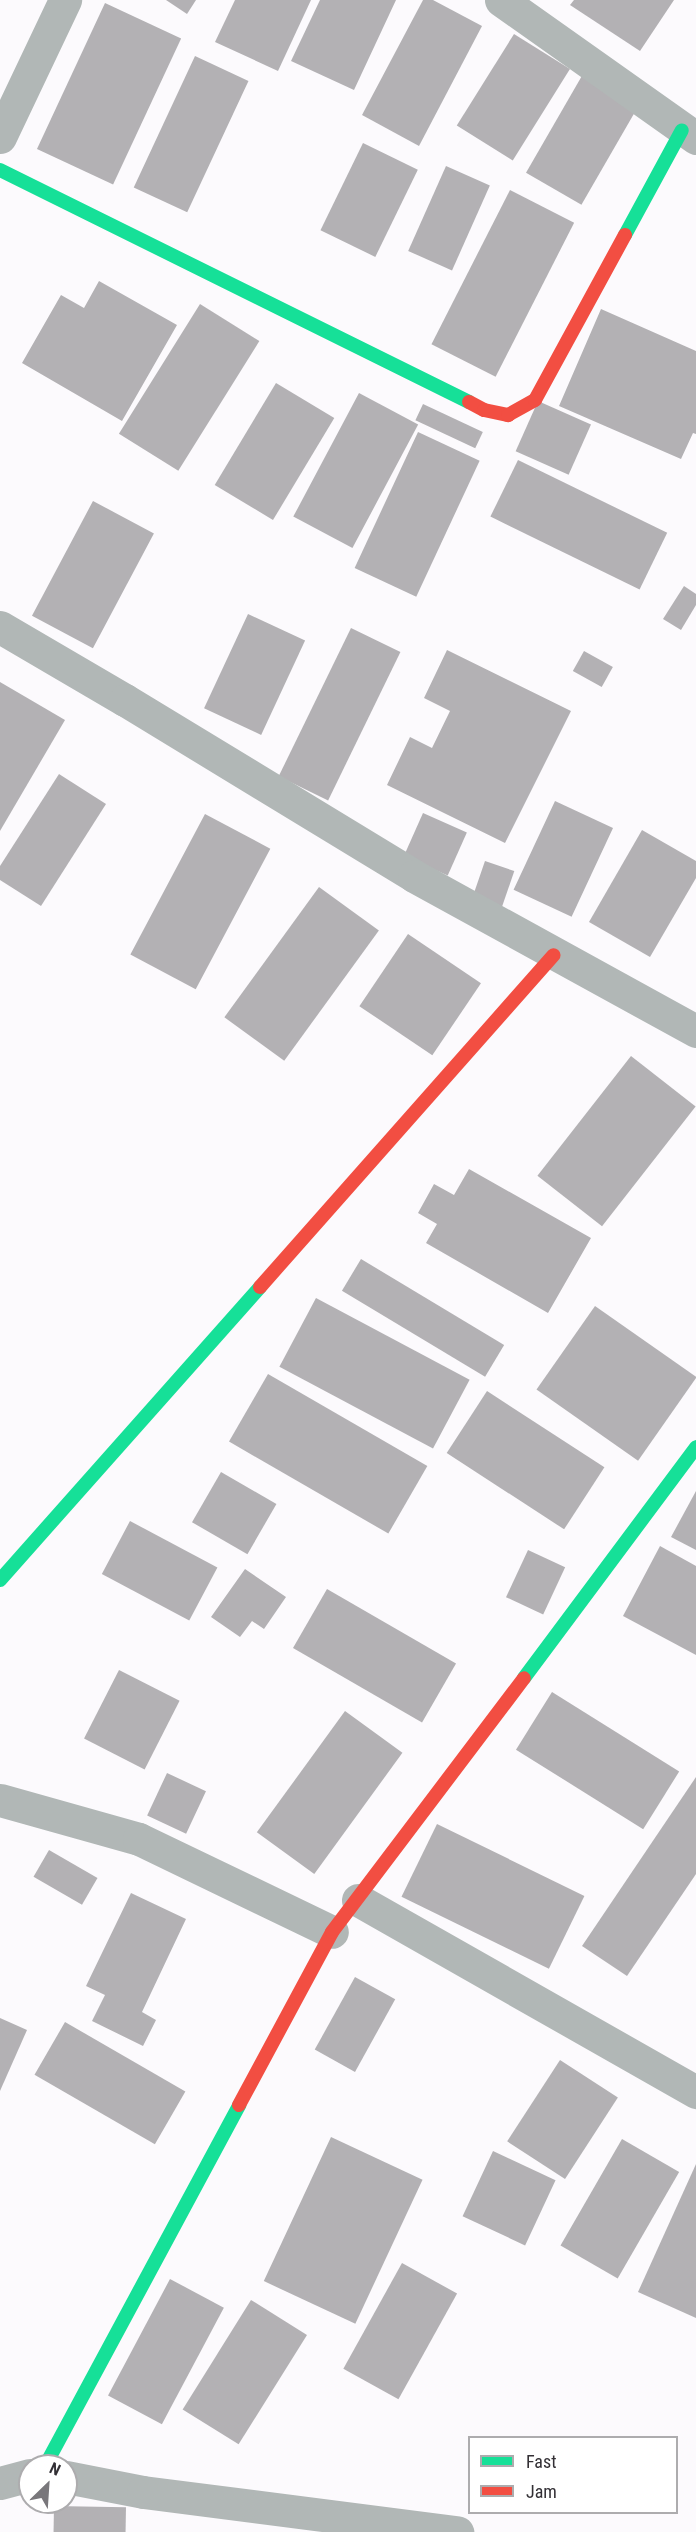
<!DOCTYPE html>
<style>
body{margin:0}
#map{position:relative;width:696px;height:2532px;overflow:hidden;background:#fcfafd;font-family:"Roboto Condensed",sans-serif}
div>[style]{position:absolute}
.building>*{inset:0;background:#b3b1b4;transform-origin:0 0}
.street>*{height:33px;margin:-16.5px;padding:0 16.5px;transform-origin:16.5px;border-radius:16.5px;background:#b1b7b6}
.fast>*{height:14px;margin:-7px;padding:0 7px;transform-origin:7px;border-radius:7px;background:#16e098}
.jam>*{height:14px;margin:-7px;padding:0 7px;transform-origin:7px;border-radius:7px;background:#f24e42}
span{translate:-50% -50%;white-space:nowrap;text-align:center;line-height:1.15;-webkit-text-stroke:6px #fff;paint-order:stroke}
.legend{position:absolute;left:468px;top:2436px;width:210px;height:78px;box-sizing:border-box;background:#fff;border:2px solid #adacae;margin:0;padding:8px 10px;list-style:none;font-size:18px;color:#333035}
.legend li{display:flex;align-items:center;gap:12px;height:30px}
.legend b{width:30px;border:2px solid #adacae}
.north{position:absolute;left:18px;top:2454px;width:60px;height:60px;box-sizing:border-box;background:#fff;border:2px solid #adacae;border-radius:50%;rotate:25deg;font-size:16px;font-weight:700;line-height:24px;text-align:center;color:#333035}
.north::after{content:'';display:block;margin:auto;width:21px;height:27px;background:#79777b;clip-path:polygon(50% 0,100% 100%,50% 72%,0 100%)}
</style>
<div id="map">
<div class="building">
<i style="clip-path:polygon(166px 0,196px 0,187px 14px)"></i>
<i style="clip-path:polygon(235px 0,311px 0,278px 71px,215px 42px)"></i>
<i style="clip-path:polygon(320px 0,396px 0,354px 90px,291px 61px)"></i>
<i style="clip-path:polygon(423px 0,433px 0,482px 26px,419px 146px,362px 115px)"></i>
<i style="clip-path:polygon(574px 0,674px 0,640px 51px,570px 5px)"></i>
<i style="left:105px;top:3px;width:84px;height:161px;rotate:25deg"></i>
<i style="left:514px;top:34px;width:66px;height:108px;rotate:32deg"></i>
<i style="left:195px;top:56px;width:59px;height:145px;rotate:25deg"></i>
<i style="left:583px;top:74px;width:64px;height:114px;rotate:30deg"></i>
<i style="left:363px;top:143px;width:61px;height:97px;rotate:26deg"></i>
<i style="left:446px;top:166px;width:48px;height:93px;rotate:24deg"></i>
<i style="left:510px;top:190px;width:72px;height:173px;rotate:27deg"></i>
<i style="clip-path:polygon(99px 281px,177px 325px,122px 421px,22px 363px,61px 295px,84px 308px)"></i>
<i style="left:200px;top:304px;width:70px;height:153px;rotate:32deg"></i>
<i style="clip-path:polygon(601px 309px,696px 351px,696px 434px,693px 433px,681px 459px,559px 406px)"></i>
<i style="left:276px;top:383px;width:68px;height:119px;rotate:31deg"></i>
<i style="left:359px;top:393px;width:67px;height:140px;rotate:28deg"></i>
<i style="left:538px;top:401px;width:58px;height:55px;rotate:24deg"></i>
<i style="left:423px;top:404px;width:66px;height:18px;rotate:25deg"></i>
<i style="left:418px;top:432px;width:68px;height:150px;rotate:25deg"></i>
<i style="left:518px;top:460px;width:166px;height:63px;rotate:26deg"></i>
<i style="left:93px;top:501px;width:69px;height:130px;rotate:28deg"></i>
<i style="clip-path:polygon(684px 586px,696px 594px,696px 605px,681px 630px,663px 619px)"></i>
<i style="left:248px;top:614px;width:63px;height:104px;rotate:25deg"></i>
<i style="left:351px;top:628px;width:55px;height:165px;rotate:26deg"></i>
<i style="clip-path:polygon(447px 650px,571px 711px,505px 843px,387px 785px,410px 737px,432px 748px,450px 711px,424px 698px)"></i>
<i style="left:584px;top:651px;width:33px;height:23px;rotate:29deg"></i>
<i style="clip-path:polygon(0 682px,65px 720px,0 831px)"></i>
<i style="clip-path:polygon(59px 774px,106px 804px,41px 906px,0 880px,0 866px)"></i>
<i style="left:555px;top:801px;width:64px;height:98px;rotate:25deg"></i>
<i style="left:423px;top:813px;width:48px;height:47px;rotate:24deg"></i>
<i style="left:205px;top:814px;width:74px;height:159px;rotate:28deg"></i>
<i style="clip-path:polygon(642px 830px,696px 861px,696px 878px,650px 957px,589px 922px)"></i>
<i style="left:485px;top:861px;width:31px;height:42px;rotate:19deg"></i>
<i style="left:319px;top:887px;width:74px;height:161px;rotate:36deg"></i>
<i style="left:408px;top:934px;width:88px;height:87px;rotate:34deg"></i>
<i style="left:631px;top:1056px;width:82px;height:152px;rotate:38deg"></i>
<i style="clip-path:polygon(469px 1169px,591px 1238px,548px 1313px,426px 1243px,437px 1224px,418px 1213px,434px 1184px,454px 1195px)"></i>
<i style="left:361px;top:1259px;width:167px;height:37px;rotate:31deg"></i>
<i style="left:316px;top:1298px;width:174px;height:78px;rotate:28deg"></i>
<i style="left:595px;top:1306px;width:124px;height:102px;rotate:35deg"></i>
<i style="left:268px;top:1374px;width:184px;height:78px;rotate:30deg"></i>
<i style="left:487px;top:1391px;width:140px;height:74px;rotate:33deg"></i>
<i style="left:221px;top:1472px;width:64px;height:58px;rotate:30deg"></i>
<i style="clip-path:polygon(696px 1491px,696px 1550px,671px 1537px)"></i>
<i style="left:130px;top:1521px;width:99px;height:60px;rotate:28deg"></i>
<i style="clip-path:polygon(660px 1546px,696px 1566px,696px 1655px,623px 1616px)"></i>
<i style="left:528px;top:1550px;width:41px;height:52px;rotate:25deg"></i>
<i style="clip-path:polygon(245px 1569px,286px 1597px,264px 1629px,252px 1621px,240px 1637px,211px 1617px)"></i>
<i style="left:327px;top:1589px;width:149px;height:68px;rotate:30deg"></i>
<i style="left:119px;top:1670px;width:68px;height:77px;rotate:27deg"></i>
<i style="left:552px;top:1692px;width:150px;height:68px;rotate:32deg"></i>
<i style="left:345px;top:1711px;width:71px;height:150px;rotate:36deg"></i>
<i style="left:167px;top:1773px;width:43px;height:47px;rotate:25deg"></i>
<i style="clip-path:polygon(696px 1777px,696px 1874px,627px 1976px,582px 1946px)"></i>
<i style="left:437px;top:1824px;width:164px;height:81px;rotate:26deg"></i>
<i style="left:49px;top:1850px;width:56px;height:31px;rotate:30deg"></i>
<i style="clip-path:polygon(131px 1893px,186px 1919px,142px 2012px,156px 2020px,143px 2046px,92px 2021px,105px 1995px,86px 1986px)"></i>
<i style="left:355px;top:1977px;width:46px;height:83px;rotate:29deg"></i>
<i style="clip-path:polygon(0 2018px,27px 2030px,0 2091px)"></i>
<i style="left:65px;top:2022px;width:139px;height:61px;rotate:30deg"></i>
<i style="left:560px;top:2060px;width:69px;height:97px;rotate:33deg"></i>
<i style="left:331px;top:2137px;width:101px;height:159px;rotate:25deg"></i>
<i style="left:622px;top:2139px;width:66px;height:123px;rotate:30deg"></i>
<i style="left:493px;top:2151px;width:69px;height:72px;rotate:25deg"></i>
<i style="clip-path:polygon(696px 2164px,696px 2318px,638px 2292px)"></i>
<i style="left:402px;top:2263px;width:63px;height:121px;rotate:29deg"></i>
<i style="left:170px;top:2279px;width:61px;height:132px;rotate:28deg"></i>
<i style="left:251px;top:2300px;width:66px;height:129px;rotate:32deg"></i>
<i style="left:54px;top:2506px;width:72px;height:26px;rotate:1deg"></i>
</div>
<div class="street">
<i style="left:501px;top:0;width:239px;rotate:35.3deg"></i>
<i style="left:0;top:137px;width:152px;rotate:-64.6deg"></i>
<i style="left:0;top:627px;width:145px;rotate:30.3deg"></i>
<i style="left:125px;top:700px;width:338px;rotate:31.3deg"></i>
<i style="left:414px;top:876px;width:322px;rotate:28.8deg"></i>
<i style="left:0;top:1800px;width:144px;rotate:15.7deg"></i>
<i style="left:139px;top:1839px;width:214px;rotate:25.7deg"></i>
<i style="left:358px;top:1900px;width:389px;rotate:29.6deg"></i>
<i style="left:66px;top:2477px;width:78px;rotate:11deg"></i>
<i style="left:143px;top:2492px;width:317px;rotate:7.3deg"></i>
<i style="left:0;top:2483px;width:31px;rotate:-15deg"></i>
</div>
<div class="fast">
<i style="left:0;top:170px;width:523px;rotate:26.32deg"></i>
<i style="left:625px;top:235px;width:119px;rotate:-61.5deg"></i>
<i style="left:0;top:1580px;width:392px;rotate:-48.4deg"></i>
<i style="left:524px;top:1678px;width:288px;rotate:-53.3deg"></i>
<i style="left:45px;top:2466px;width:410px;rotate:-61.7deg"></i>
</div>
<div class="jam">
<i style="left:469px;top:402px;width:17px;rotate:28deg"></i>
<i style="left:484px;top:410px;width:25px;rotate:12deg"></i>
<i style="left:508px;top:415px;width:31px;rotate:-29deg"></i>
<i style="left:535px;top:400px;width:188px;rotate:-61.4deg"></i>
<i style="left:260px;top:1287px;width:443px;rotate:-48.5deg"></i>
<i style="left:239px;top:2105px;width:196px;rotate:-61.7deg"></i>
<i style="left:332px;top:1932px;width:318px;rotate:-52.9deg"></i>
</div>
<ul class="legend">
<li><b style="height:8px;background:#16e098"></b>Fast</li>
<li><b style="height:8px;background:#f24e42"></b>Jam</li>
</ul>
<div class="north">N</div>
</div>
